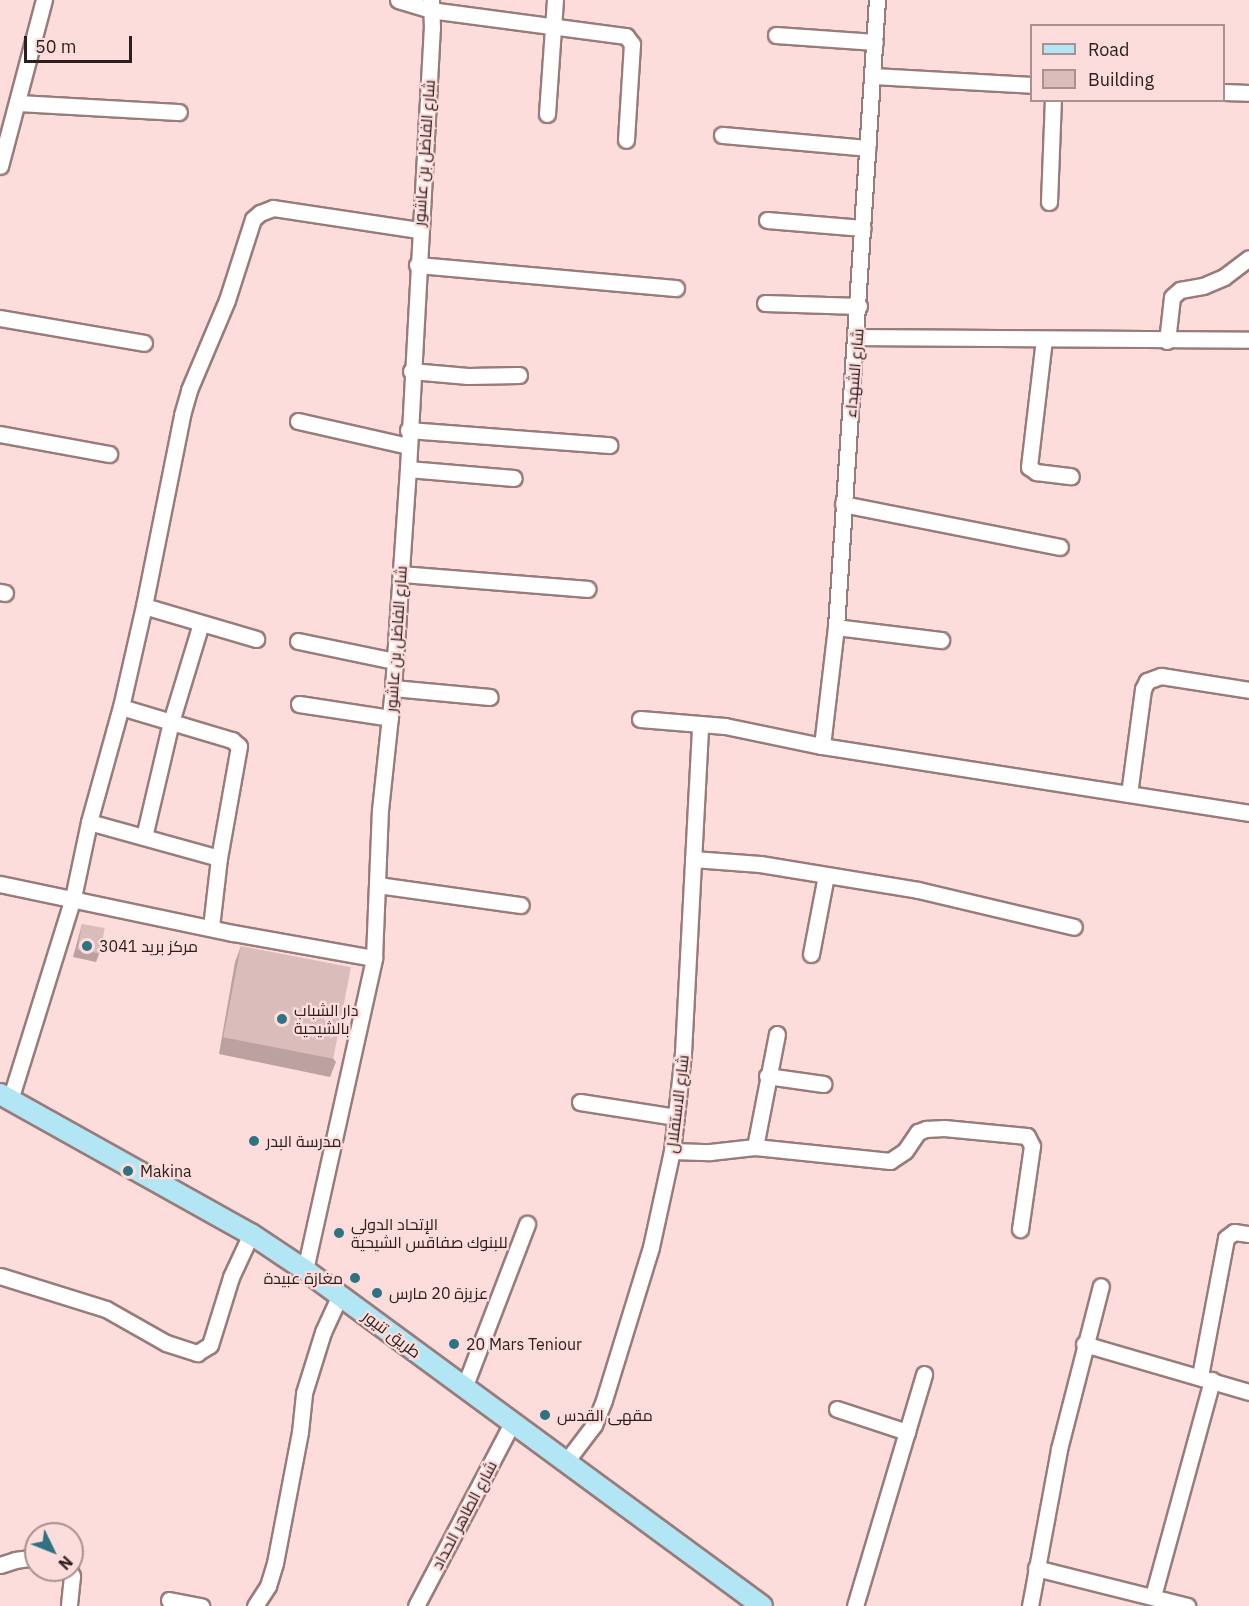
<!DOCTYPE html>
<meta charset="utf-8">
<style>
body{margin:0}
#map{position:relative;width:1249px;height:1606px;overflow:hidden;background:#fcdddb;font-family:"IBM Plex Sans",Cairo,sans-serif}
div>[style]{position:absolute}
.roads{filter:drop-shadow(2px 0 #987c7b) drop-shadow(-2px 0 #987c7b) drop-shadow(0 2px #987c7b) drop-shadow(0 -2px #987c7b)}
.minor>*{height:15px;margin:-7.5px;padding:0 7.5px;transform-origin:7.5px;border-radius:7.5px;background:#fff}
.major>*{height:20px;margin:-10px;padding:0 10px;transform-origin:10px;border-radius:10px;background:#b2e6f4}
.wall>*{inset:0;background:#bba2a0}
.building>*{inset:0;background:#dabcba;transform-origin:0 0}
.dots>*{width:16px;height:16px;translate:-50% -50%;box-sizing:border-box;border:3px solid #fcdddb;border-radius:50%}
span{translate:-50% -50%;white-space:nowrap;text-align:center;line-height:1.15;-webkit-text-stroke:4.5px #fcdddb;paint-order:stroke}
.street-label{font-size:16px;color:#2b201f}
.poi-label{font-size:16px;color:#2b201f}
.left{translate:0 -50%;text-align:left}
.right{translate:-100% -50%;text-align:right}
.legend{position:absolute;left:1030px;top:24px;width:195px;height:78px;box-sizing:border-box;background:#fcdddb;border:2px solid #a89190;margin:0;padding:8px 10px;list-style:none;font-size:18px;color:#2b201f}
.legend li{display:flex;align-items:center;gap:12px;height:30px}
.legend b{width:30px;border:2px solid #a89190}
.north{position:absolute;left:24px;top:1522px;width:60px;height:60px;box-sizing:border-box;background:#fcdddb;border:2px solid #a89190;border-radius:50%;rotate:133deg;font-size:16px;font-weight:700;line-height:24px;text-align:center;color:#2b201f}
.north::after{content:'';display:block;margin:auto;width:21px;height:27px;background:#2e7283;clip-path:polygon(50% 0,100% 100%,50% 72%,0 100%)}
.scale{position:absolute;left:24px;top:36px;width:108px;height:27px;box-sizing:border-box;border:3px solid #2b201f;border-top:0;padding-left:8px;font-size:18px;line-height:21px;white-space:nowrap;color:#2b201f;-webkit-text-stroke:4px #fcdddb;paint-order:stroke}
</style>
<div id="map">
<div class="roads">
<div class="minor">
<i style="left:398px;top:0;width:34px;rotate:17deg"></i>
<i style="left:430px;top:10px;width:198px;rotate:7.6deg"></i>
<i style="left:626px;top:36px;width:10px;rotate:53deg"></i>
<i style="left:632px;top:44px;width:96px;rotate:93.6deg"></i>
<i style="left:776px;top:35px;width:99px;rotate:4deg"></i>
<i style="left:873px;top:76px;width:159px;rotate:3.2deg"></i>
<i style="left:1224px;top:92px;width:25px;rotate:2deg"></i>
<i style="left:17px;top:103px;width:162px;rotate:3.2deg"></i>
<i style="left:547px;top:114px;width:114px;rotate:-86deg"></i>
<i style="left:722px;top:135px;width:146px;rotate:5.1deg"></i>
<i style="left:0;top:166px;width:172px;rotate:-75.2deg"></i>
<i style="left:1049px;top:202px;width:102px;rotate:-87.8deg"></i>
<i style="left:767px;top:220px;width:96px;rotate:4.8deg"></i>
<i style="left:417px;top:265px;width:260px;rotate:5.1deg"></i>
<i style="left:765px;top:303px;width:94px;rotate:1.8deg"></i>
<i style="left:0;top:318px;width:146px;rotate:9.8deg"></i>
<i style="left:857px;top:337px;width:392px;rotate:0.4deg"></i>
<i style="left:1044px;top:339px;width:129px;rotate:96.7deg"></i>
<i style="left:1029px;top:467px;width:9px;rotate:36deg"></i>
<i style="left:1036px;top:472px;width:35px;rotate:7deg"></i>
<i style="left:1167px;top:341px;width:44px;rotate:-83.5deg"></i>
<i style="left:1172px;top:297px;width:11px;rotate:-41deg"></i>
<i style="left:1180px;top:290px;width:23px;rotate:-10deg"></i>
<i style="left:1203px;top:286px;width:23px;rotate:-23deg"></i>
<i style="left:1224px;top:277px;width:31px;rotate:-37deg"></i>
<i style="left:411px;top:371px;width:57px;rotate:5deg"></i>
<i style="left:468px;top:376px;width:51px;rotate:-1.1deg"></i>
<i style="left:298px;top:421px;width:113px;rotate:12.8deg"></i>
<i style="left:408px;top:430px;width:202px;rotate:4.3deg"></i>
<i style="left:0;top:434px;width:111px;rotate:10.4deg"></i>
<i style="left:408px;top:469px;width:106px;rotate:4.9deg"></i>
<i style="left:843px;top:504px;width:221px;rotate:11.2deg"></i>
<i style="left:401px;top:574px;width:187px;rotate:4.6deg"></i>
<i style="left:0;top:592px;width:5px;rotate:11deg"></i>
<i style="left:144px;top:606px;width:117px;rotate:16.4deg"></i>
<i style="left:836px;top:627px;width:106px;rotate:7.1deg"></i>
<i style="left:298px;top:641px;width:99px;rotate:11.7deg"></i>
<i style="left:393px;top:688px;width:97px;rotate:5.3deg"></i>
<i style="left:299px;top:704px;width:92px;rotate:8.7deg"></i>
<i style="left:121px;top:707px;width:116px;rotate:16.6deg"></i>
<i style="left:232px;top:740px;width:9px;rotate:41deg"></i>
<i style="left:239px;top:746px;width:114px;rotate:100.1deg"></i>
<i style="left:219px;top:858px;width:69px;rotate:96.6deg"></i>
<i style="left:640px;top:719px;width:85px;rotate:4.7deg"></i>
<i style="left:725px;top:726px;width:99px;rotate:11.7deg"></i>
<i style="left:822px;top:746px;width:432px;rotate:8.9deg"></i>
<i style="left:822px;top:746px;width:120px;rotate:-83.3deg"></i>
<i style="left:836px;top:627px;width:628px;rotate:-86.26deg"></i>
<i style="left:1129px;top:794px;width:106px;rotate:-82.4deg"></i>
<i style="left:1143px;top:689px;width:9px;rotate:-63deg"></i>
<i style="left:1147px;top:681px;width:15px;rotate:-20deg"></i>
<i style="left:1161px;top:676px;width:89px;rotate:9deg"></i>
<i style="left:89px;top:822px;width:135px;rotate:15.5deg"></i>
<i style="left:144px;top:837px;width:118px;rotate:-76.8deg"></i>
<i style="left:171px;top:722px;width:103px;rotate:-73.1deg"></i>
<i style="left:693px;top:859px;width:67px;rotate:4.3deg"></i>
<i style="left:760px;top:864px;width:160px;rotate:9.3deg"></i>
<i style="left:918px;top:890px;width:160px;rotate:13.3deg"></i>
<i style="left:0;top:884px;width:238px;rotate:11.9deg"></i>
<i style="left:233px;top:933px;width:143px;rotate:10.1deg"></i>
<i style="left:378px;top:885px;width:144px;rotate:8deg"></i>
<i style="left:811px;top:954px;width:80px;rotate:-79.2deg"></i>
<i style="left:767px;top:1076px;width:57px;rotate:8.1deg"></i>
<i style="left:10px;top:1100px;width:212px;rotate:-72.7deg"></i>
<i style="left:73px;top:898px;width:78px;rotate:-78.1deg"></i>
<i style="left:89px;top:822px;width:119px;rotate:-74.5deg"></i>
<i style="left:121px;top:707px;width:104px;rotate:-77.2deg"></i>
<i style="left:144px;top:606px;width:195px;rotate:-78.7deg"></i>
<i style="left:182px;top:415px;width:26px;rotate:-74deg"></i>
<i style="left:189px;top:390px;width:98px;rotate:-67.1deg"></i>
<i style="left:227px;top:300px;width:85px;rotate:-72.2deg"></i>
<i style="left:253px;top:219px;width:9px;rotate:-41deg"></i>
<i style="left:260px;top:213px;width:14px;rotate:-21deg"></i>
<i style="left:273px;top:208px;width:148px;rotate:8.6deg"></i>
<i style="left:580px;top:1102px;width:97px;rotate:8.9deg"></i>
<i style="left:755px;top:1147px;width:115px;rotate:-79deg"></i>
<i style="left:672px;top:1151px;width:38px;rotate:2deg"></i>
<i style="left:710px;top:1152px;width:45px;rotate:-6.3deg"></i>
<i style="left:755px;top:1147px;width:136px;rotate:5.9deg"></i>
<i style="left:890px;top:1161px;width:18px;rotate:-34deg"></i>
<i style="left:905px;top:1151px;width:23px;rotate:-56deg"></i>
<i style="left:918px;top:1132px;width:9px;rotate:-21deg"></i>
<i style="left:926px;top:1129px;width:18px;rotate:-3deg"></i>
<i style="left:944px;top:1128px;width:83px;rotate:5.5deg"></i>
<i style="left:1027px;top:1136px;width:11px;rotate:63deg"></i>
<i style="left:1032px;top:1146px;width:84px;rotate:98.2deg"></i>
<i style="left:305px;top:1270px;width:320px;rotate:-77.5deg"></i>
<i style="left:374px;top:958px;width:148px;rotate:-87.7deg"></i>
<i style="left:380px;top:810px;width:123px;rotate:-83.9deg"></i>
<i style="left:393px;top:688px;width:220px;rotate:-86.1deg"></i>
<i style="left:408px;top:469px;width:442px;rotate:-86.9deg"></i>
<i style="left:432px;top:28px;width:28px;rotate:-92deg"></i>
<i style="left:0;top:1276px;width:111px;rotate:17.3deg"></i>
<i style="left:106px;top:1309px;width:69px;rotate:29.5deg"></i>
<i style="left:166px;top:1343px;width:33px;rotate:18deg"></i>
<i style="left:197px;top:1353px;width:15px;rotate:-32deg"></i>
<i style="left:210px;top:1345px;width:71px;rotate:-72.8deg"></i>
<i style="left:231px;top:1277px;width:47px;rotate:-65.1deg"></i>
<i style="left:1084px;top:1344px;width:172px;rotate:16.2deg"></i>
<i style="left:1200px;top:1376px;width:140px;rotate:-79.3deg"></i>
<i style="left:1226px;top:1238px;width:10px;rotate:-37deg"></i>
<i style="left:1234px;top:1232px;width:15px;rotate:8deg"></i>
<i style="left:464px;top:1388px;width:176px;rotate:-69deg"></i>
<i style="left:837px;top:1409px;width:74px;rotate:18.2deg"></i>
<i style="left:565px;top:1463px;width:48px;rotate:-52.7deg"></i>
<i style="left:594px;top:1425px;width:27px;rotate:-68deg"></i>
<i style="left:604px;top:1400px;width:160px;rotate:-72.9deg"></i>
<i style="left:651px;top:1247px;width:98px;rotate:-77.7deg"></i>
<i style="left:672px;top:1151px;width:99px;rotate:-83.6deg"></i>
<i style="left:683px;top:1053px;width:329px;rotate:-87deg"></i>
<i style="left:0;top:1565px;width:16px;rotate:-18deg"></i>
<i style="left:15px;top:1560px;width:21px;rotate:-8deg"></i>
<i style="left:1036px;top:1568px;width:156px;rotate:14.1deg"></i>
<i style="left:69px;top:1570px;width:7px;rotate:63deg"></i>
<i style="left:72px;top:1576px;width:30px;rotate:96deg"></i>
<i style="left:1153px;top:1596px;width:224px;rotate:-74.7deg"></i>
<i style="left:169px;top:1600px;width:33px;rotate:11deg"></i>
<i style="left:255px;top:1606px;width:24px;rotate:-57deg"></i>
<i style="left:268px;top:1586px;width:24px;rotate:-73deg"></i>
<i style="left:275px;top:1563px;width:133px;rotate:-79.2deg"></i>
<i style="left:300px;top:1432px;width:39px;rotate:-84deg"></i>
<i style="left:304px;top:1393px;width:64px;rotate:-72.7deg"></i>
<i style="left:323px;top:1332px;width:41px;rotate:-65.3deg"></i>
<i style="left:416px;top:1606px;width:207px;rotate:-62.3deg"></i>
<i style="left:855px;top:1606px;width:242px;rotate:-73.4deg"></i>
<i style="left:1030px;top:1606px;width:160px;rotate:-79.5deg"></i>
<i style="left:1059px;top:1449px;width:168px;rotate:-75.6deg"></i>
</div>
<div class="major">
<i style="left:0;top:1094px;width:287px;rotate:29.2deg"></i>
<i style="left:251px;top:1234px;width:65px;rotate:33.7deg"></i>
<i style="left:305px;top:1270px;width:567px;rotate:36.32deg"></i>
</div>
</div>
<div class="wall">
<i style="clip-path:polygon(82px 924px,99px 954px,96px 962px,73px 957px)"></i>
<i style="clip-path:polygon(241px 946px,336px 1062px,330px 1077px,219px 1054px,235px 962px)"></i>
</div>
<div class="building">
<i style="left:82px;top:924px;width:23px;height:26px;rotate:10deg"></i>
<i style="left:241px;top:946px;width:112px;height:93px;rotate:11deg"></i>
</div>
<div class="dots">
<i style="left:87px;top:946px;background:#2e7283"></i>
<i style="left:282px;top:1019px;background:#2e7283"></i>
<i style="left:254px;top:1141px;background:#2e7283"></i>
<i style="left:128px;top:1171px;background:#2e7283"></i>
<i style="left:339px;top:1233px;background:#2e7283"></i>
<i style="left:355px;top:1278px;background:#2e7283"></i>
<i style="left:377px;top:1293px;background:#2e7283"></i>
<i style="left:454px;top:1344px;background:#2e7283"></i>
<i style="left:545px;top:1415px;background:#2e7283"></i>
</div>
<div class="street-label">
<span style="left:424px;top:153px;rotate:-86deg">شارع الفاضل بن عاشور</span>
<span style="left:854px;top:373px;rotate:-85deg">شارع الشهداء</span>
<span style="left:396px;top:639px;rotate:-86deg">شارع الفاضل بن عاشور</span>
<span style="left:677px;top:1104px;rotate:-83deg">شارع الاستقلال</span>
<span style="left:392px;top:1334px;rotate:37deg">طريق تنيور</span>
<span style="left:464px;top:1515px;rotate:-62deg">شارع الطاهر الحداد</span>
</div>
<div class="poi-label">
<span class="left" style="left:99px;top:946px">مركز بريد 3041</span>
<span class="left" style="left:294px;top:1019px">دار الشباب<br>بالشيحية</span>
<span class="left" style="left:266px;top:1141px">مدرسة البدر</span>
<span class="left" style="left:140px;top:1171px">Makina</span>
<span class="left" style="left:351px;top:1233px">الإتحاد الدولي<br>للبنوك صفاقس الشيحية</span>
<span class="right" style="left:343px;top:1278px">مغازة عبيدة</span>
<span class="left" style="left:389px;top:1293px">عزيزة 20 مارس</span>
<span class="left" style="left:466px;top:1344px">20 Mars Teniour</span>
<span class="left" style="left:557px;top:1415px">مقهى القدس</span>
</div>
<ul class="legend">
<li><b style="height:8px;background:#b2e6f4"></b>Road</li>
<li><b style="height:16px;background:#dabcba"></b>Building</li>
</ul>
<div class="north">N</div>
<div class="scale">50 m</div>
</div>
